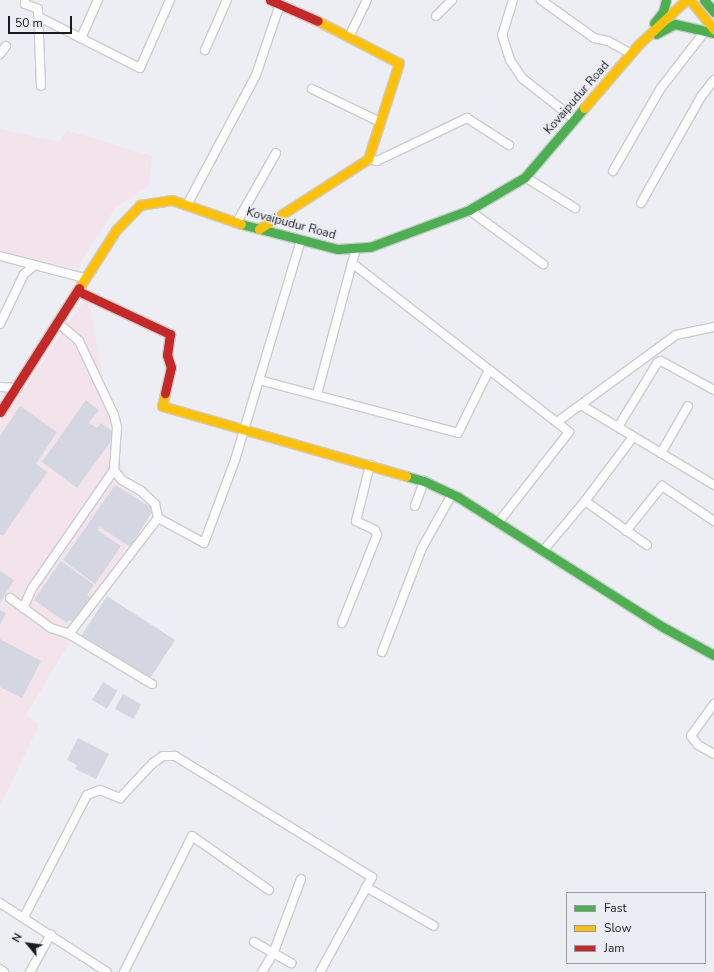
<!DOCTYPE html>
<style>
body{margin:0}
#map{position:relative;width:714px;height:972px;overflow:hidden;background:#edeef3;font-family:"Nunito Sans",sans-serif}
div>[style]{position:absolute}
.education>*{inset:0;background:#f2e4ea}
.building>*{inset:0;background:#d4d6e2;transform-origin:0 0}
.roads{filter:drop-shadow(1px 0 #cbcccf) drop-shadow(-1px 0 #cbcccf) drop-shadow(0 1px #cbcccf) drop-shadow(0 -1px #cbcccf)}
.street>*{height:8px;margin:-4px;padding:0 4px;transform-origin:4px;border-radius:4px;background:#fcfcfd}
.fast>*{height:9px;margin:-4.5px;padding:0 4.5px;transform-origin:4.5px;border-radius:4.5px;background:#4caf50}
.slow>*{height:9px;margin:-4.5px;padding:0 4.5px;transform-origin:4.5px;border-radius:4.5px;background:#ffc107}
.jam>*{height:9px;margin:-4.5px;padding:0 4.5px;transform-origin:4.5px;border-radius:4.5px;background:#c62828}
span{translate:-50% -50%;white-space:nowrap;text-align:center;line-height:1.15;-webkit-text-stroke:3px #ebedf5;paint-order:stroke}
.street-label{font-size:12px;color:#1a1b1e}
.legend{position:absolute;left:566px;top:892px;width:140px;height:72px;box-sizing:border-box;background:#ebedf5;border:1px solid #97999f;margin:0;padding:5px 7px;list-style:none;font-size:12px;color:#1a1b1e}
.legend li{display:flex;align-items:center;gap:8px;height:20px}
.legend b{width:20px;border:1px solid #97999f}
.north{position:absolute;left:8px;top:924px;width:40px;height:40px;-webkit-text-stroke:3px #ebedf5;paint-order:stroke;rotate:299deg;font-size:11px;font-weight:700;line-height:16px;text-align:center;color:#1a1b1e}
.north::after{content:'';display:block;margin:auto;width:14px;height:18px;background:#1a1b1e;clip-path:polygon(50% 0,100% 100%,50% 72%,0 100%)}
.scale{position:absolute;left:8px;top:16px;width:64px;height:18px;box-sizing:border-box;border:2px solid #1a1b1e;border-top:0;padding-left:5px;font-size:12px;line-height:14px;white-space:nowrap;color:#1a1b1e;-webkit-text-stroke:3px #ebedf5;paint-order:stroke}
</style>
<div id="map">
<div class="education">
<i style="clip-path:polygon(0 129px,59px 142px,66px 130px,152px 156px,149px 186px,116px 207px,77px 268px,0 252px)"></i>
<i style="clip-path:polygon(88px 295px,116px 455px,137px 496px,143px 520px,26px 715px,39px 725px,0 806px,0 424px)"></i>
</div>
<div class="building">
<i style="clip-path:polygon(86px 400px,99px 410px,89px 423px,97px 428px,101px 423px,116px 434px,77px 488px,42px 462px)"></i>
<i style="clip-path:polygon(20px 406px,57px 432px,36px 464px,47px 472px,3px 536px,0 534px,0 436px)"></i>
<i style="clip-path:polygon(115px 485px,154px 509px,130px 547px,100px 527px,97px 530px,121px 546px,95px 584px,63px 560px)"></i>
<i style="clip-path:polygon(61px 561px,94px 585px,87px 595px,91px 598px,74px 623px,69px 620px,67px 623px,34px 600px)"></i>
<i style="clip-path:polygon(0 571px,14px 580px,0 603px)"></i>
<i style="left:107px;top:596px;width:81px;height:47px;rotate:33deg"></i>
<i style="clip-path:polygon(0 610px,6px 613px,0 625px)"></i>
<i style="clip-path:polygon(0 639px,41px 661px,22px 698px,0 687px)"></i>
<i style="left:103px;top:682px;width:17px;height:21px;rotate:31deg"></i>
<i style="left:123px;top:694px;width:21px;height:17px;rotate:29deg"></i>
<i style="clip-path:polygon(78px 738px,109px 754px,96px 779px,75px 769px,77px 765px,67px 760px)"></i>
</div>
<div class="roads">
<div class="street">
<i style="left:25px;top:0;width:4px;rotate:90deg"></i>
<i style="left:25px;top:4px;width:14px;rotate:21deg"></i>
<i style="left:38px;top:9px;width:77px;rotate:87.8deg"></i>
<i style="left:513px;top:0;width:37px;rotate:107deg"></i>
<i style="left:502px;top:35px;width:26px;rotate:72deg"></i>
<i style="left:510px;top:60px;width:22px;rotate:56deg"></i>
<i style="left:522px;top:78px;width:66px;rotate:38.3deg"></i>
<i style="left:541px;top:0;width:65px;rotate:35.6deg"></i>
<i style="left:594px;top:38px;width:14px;rotate:12deg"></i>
<i style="left:608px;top:41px;width:26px;rotate:29deg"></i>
<i style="left:436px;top:16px;width:23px;rotate:-45deg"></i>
<i style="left:39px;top:17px;width:113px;rotate:26.8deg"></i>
<i style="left:140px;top:68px;width:74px;rotate:-66.2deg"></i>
<i style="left:349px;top:37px;width:41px;rotate:-64.1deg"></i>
<i style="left:81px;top:38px;width:42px;rotate:-65.9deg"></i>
<i style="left:205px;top:50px;width:55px;rotate:-66.3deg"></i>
<i style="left:0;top:54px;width:10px;rotate:-53deg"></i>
<i style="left:312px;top:89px;width:76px;rotate:25.9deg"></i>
<i style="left:368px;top:159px;width:9px;rotate:13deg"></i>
<i style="left:377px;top:161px;width:100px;rotate:-25.5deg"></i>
<i style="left:467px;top:118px;width:50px;rotate:32.7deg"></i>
<i style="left:613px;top:171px;width:96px;rotate:-60deg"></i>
<i style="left:661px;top:88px;width:73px;rotate:-52.2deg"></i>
<i style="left:525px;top:177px;width:59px;rotate:31.8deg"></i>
<i style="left:641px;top:203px;width:122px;rotate:-60.5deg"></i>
<i style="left:701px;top:97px;width:21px;rotate:-53deg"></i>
<i style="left:187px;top:205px;width:147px;rotate:-62deg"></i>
<i style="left:256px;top:75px;width:75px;rotate:-71.3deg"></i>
<i style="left:469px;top:210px;width:92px;rotate:36.1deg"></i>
<i style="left:237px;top:222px;width:79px;rotate:-60.5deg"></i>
<i style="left:0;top:256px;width:88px;rotate:14.5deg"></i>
<i style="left:352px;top:263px;width:275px;rotate:37.9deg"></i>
<i style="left:569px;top:432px;width:115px;rotate:128deg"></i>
<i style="left:0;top:324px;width:55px;rotate:-64.4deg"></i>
<i style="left:24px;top:274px;width:13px;rotate:-39deg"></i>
<i style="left:259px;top:380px;width:206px;rotate:14.9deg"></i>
<i style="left:458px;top:433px;width:70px;rotate:-63.8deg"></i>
<i style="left:0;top:387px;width:18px;rotate:3deg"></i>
<i style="left:317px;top:394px;width:151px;rotate:-75deg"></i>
<i style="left:581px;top:405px;width:155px;rotate:31deg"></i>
<i style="left:557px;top:422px;width:147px;rotate:-36.2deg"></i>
<i style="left:676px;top:335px;width:39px;rotate:-12deg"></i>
<i style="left:618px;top:427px;width:75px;rotate:-58.6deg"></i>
<i style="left:657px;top:363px;width:4px;rotate:-27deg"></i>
<i style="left:661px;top:361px;width:60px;rotate:28.7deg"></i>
<i style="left:661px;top:453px;width:54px;rotate:-60.1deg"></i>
<i style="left:585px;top:501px;width:80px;rotate:-53.1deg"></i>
<i style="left:415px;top:506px;width:27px;rotate:-70deg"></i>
<i style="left:158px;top:518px;width:52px;rotate:28.5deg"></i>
<i style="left:204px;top:543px;width:89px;rotate:-69.5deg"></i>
<i style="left:235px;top:460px;width:230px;rotate:-73.3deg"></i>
<i style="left:626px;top:531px;width:58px;rotate:-51.3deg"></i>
<i style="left:662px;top:486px;width:63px;rotate:33.9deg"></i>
<i style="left:543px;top:551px;width:65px;rotate:-50deg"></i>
<i style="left:585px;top:501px;width:76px;rotate:35.4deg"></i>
<i style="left:10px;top:598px;width:51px;rotate:36.2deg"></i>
<i style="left:51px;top:628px;width:19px;rotate:18deg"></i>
<i style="left:69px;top:634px;width:146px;rotate:-52.5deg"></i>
<i style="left:158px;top:518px;width:14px;rotate:-102deg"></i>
<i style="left:155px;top:504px;width:19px;rotate:-137deg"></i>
<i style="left:141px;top:491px;width:22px;rotate:-150deg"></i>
<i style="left:122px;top:480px;width:13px;rotate:-129deg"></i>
<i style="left:114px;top:470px;width:43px;rotate:-86deg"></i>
<i style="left:117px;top:427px;width:12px;rotate:-104deg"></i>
<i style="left:114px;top:415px;width:82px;rotate:-115.3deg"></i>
<i style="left:79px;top:341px;width:28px;rotate:-139deg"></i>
<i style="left:23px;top:608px;width:23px;rotate:-65deg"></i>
<i style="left:33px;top:587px;width:142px;rotate:-55.3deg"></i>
<i style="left:342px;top:623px;width:95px;rotate:-68.3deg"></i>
<i style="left:377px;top:535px;width:5px;rotate:-112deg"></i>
<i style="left:375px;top:530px;width:21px;rotate:-155deg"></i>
<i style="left:356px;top:521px;width:58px;rotate:-76deg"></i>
<i style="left:69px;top:634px;width:97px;rotate:31.1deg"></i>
<i style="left:382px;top:652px;width:111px;rotate:-69deg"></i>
<i style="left:422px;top:548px;width:62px;rotate:-60.9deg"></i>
<i style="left:714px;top:704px;width:39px;rotate:126deg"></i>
<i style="left:691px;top:736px;width:11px;rotate:52deg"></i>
<i style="left:698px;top:745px;width:18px;rotate:29deg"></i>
<i style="left:366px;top:887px;width:78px;rotate:29.8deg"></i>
<i style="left:0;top:903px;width:127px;rotate:32.8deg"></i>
<i style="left:24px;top:917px;width:137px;rotate:-62.7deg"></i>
<i style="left:87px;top:795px;width:14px;rotate:-21deg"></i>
<i style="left:100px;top:790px;width:22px;rotate:22deg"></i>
<i style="left:120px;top:798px;width:48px;rotate:-46.7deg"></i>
<i style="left:153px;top:763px;width:12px;rotate:-35deg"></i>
<i style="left:163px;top:756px;width:12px"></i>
<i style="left:175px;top:756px;width:231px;rotate:31.6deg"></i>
<i style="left:372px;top:877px;width:108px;rotate:118.7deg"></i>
<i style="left:254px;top:942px;width:43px;rotate:29.6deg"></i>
<i style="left:0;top:969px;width:5px;rotate:37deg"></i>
<i style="left:30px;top:972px;width:43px;rotate:-61.1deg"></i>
<i style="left:124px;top:972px;width:152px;rotate:-63.4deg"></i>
<i style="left:192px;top:836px;width:94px;rotate:35deg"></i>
<i style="left:262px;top:972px;width:21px;rotate:-59deg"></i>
<i style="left:273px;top:954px;width:80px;rotate:-69.5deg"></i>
</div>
<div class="fast">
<i style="left:704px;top:0;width:16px;rotate:50deg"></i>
<i style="left:654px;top:23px;width:14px;rotate:-51deg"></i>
<i style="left:663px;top:12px;width:12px;rotate:-76deg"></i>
<i style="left:656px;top:34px;width:21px;rotate:-28deg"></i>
<i style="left:675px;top:24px;width:40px;rotate:13deg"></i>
<i style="left:241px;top:224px;width:100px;rotate:14.5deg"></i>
<i style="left:338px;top:249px;width:32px;rotate:-4deg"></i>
<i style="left:370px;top:247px;width:106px;rotate:-20.5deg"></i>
<i style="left:469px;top:210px;width:65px;rotate:-30.5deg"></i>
<i style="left:525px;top:177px;width:91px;rotate:-49.5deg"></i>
<i style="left:406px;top:476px;width:19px;rotate:16deg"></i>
<i style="left:424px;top:481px;width:38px;rotate:25deg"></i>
<i style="left:458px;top:497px;width:243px;rotate:32.4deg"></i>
<i style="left:663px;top:627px;width:58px;rotate:28.8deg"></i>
</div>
<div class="slow">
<i style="left:690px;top:0;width:38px;rotate:51deg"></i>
<i style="left:584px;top:108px;width:83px;rotate:-49.4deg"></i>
<i style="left:638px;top:45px;width:66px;rotate:-43.2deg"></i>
<i style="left:259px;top:229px;width:130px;rotate:-32.7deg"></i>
<i style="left:368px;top:159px;width:101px;rotate:-72.1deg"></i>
<i style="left:399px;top:63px;width:91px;rotate:-152.6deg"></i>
<i style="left:79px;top:288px;width:69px;rotate:-57.5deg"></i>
<i style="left:116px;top:230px;width:35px;rotate:-46deg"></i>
<i style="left:140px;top:205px;width:32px;rotate:-9deg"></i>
<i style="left:172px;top:200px;width:73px;rotate:19.2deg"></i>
<i style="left:165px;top:393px;width:13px;rotate:103deg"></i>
<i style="left:162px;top:406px;width:254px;rotate:16deg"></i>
</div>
<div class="jam">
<i style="left:270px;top:0;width:52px;rotate:23.6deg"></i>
<i style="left:78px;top:291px;width:102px;rotate:25.1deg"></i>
<i style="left:170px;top:334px;width:21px;rotate:98deg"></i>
<i style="left:167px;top:355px;width:13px;rotate:72deg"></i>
<i style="left:171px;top:367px;width:27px;rotate:103deg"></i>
<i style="left:0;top:412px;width:147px;rotate:-57.5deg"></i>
</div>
</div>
<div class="street-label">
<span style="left:577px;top:98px;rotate:-49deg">Kovaipudur Road</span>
<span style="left:291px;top:224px;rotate:15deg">Kovaipudur Road</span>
</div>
<ul class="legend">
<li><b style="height:5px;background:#4caf50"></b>Fast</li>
<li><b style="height:5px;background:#ffc107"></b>Slow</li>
<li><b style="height:5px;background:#c62828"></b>Jam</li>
</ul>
<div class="north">N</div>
<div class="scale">50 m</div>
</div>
